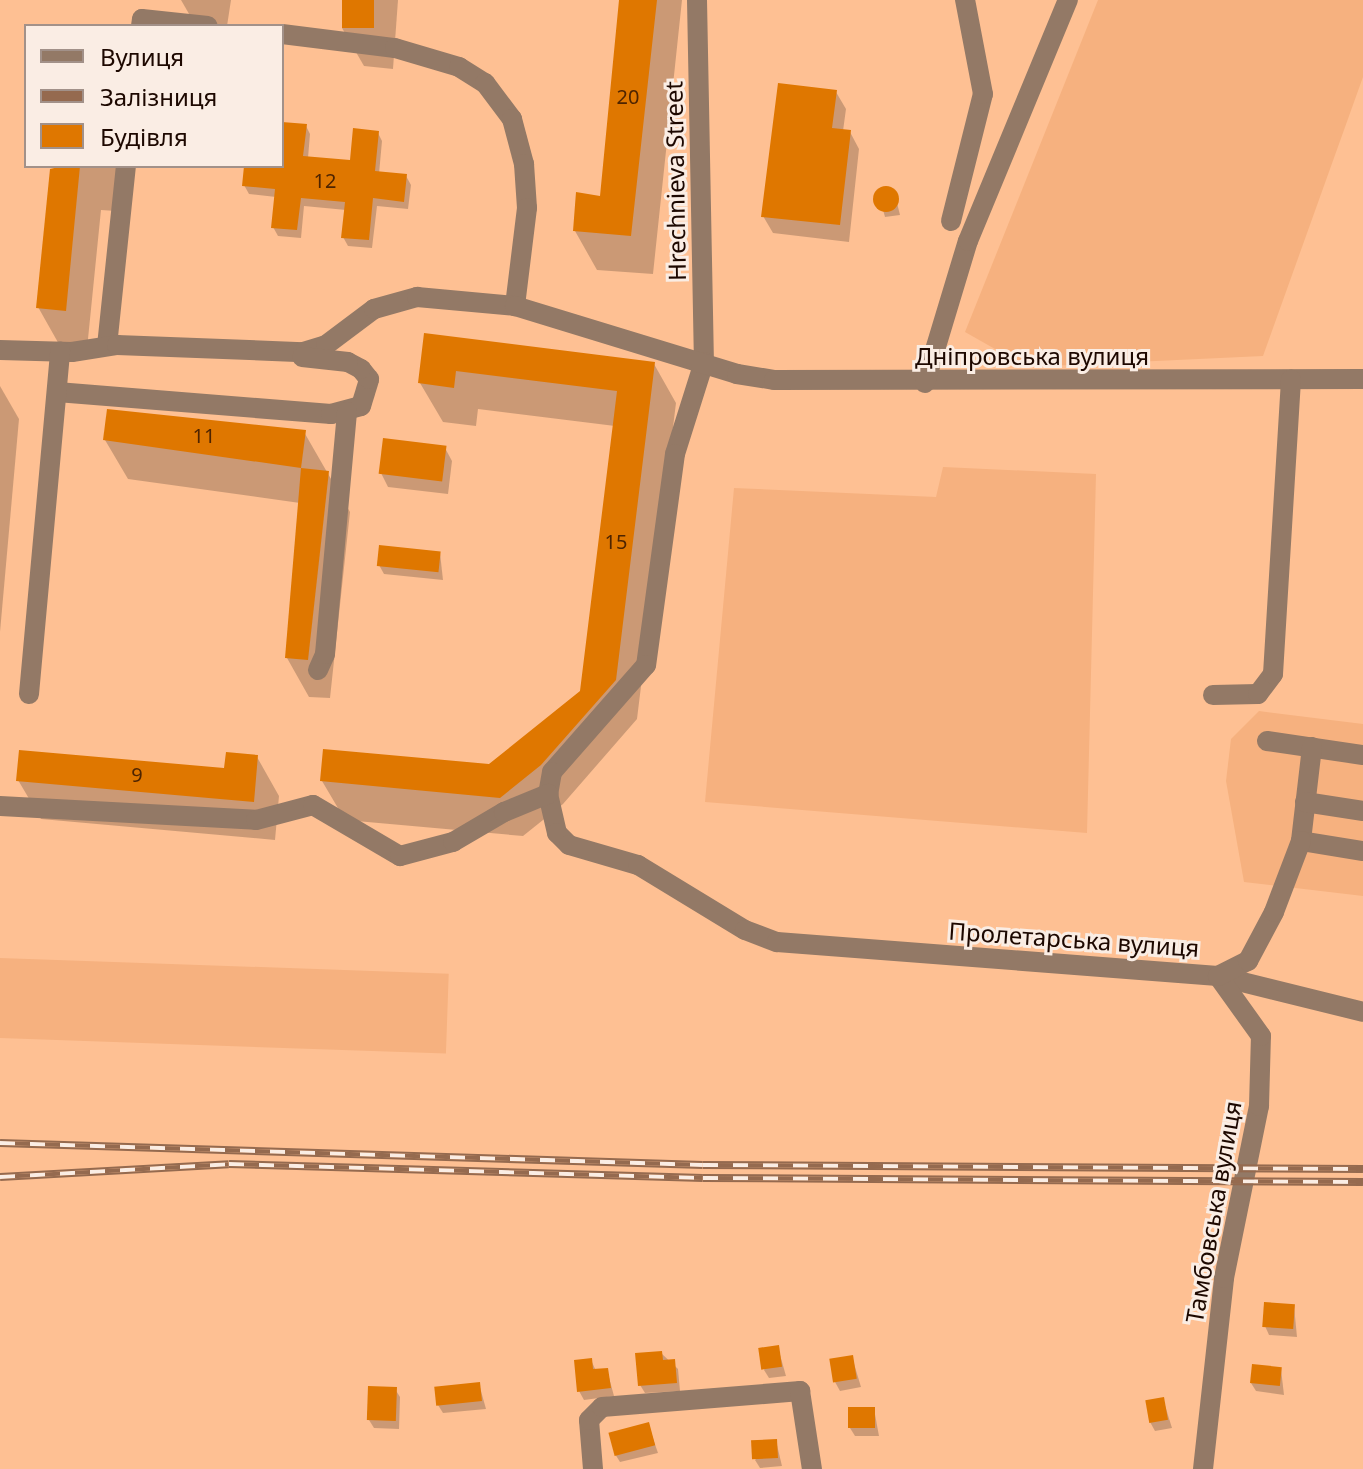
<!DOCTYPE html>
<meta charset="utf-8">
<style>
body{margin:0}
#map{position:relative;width:1363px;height:1469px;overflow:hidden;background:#fec093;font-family:"Noto Sans",sans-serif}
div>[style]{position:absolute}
.built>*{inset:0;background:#f6b17f;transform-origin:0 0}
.shadow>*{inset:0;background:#0003}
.building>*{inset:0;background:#df7700;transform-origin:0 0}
.round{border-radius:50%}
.minor>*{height:20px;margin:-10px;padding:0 10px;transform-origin:10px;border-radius:10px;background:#937966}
.rail>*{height:8px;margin-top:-4px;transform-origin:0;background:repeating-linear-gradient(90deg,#faede4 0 15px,#956a4f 0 30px);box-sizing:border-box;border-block:2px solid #956a4f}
span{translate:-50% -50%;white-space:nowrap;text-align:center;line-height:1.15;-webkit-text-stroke:6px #faede4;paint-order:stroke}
.number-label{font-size:20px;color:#4e2400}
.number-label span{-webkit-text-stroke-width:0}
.street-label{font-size:24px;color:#1d0800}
.legend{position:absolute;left:24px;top:24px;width:260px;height:144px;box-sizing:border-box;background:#faede4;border:2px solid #a29189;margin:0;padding:10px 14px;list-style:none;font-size:24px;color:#1d0800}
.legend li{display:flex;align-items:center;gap:16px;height:40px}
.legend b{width:40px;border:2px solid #a29189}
</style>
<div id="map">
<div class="built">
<i style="clip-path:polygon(1098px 0,1363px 0,1363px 77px,1263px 356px,1027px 367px,965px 332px)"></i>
<i style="clip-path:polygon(943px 467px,1096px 474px,1087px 833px,705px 802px,734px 488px,936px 497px)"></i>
<i style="clip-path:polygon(1259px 711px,1363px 724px,1363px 896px,1244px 882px,1226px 781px,1231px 739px)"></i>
<i style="left:0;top:958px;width:449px;height:80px;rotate:2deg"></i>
</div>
<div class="shadow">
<i style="clip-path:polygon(181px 0,231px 0,227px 26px,196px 26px)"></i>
<i style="clip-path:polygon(344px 0,398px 0,393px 69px,364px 66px,342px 28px)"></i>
<i style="clip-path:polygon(621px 0,682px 0,653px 274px,597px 270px,575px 231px,602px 198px)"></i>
<i style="clip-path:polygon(836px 92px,846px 109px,843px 131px,850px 132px,859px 149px,849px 242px,773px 233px,763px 216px)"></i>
<i style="clip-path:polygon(306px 126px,310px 134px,308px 158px,351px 162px,378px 133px,382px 141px,379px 174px,406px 176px,411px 185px,408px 209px,377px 206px,372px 248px,348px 246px,343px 237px,346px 210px,304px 206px,301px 238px,278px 236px,273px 227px,276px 197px,249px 194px,244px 185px,246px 166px,282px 166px,282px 132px)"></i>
<i style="clip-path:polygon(65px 166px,121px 166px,116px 211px,101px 210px,87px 349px,60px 346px,38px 307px)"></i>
<i style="clip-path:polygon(883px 189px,894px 191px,900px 215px,885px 217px,878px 192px)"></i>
<i style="clip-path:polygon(426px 335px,654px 364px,676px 403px,637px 719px,563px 804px,523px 836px,345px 820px,322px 781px,489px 766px,582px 692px,615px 426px,478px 409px,476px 426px,443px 422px,420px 383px)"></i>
<i style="clip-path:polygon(0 386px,19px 419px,0 632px)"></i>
<i style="clip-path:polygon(304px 432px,350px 512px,330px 698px,309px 697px,287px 658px,300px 503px,128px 479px,105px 440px)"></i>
<i style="clip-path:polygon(445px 448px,452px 461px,448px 494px,388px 487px,381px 473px)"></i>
<i style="clip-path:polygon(440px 553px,443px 580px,384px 574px,379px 565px)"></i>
<i style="clip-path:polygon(257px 757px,279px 796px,275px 840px,41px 819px,18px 780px,226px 771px)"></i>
<i style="clip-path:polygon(1294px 1306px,1297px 1337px,1269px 1335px,1265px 1326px)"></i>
<i style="clip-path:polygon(778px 1348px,786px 1376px,769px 1378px,764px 1370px)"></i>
<i style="clip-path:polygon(661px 1353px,678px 1369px,680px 1391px,645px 1393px,640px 1385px)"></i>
<i style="clip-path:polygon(852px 1357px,861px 1387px,840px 1391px,835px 1382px)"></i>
<i style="clip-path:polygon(591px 1360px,596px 1371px,607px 1370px,614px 1396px,584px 1400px,579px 1391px)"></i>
<i style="clip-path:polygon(1281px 1369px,1284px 1395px,1256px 1391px,1251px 1383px)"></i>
<i style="clip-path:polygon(479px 1384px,486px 1409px,443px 1413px,438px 1405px)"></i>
<i style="clip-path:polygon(395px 1389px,400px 1397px,399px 1429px,374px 1428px,369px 1420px)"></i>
<i style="clip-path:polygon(1163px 1399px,1172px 1428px,1155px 1431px,1150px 1422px)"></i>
<i style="clip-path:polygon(874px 1409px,879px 1436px,855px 1436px,850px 1428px)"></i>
<i style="clip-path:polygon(648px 1424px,658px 1453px,620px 1462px,615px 1454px)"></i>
<i style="clip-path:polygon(776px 1441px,782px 1466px,760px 1468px,755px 1460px)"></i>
</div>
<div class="building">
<i style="left:342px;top:0;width:32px;height:28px"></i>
<i style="clip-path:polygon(619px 0,657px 0,631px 236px,573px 231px,576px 192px,600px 196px)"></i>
<i style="clip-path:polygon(778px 83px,837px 90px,832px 128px,851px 130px,840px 225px,761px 217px)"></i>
<i style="clip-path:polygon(282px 122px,307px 124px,303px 156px,350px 160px,353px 128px,379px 131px,375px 171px,407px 174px,404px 202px,373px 198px,369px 240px,341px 238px,345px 202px,301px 198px,297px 230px,271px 228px,275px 189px,242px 186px,244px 166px,282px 166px)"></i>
<i style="clip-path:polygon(63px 166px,80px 166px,66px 311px,36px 308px,50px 169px)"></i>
<i class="round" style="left:873px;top:186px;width:26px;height:26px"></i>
<i style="clip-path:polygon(424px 333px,655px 362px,616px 680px,541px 765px,500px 798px,320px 781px,323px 749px,489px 764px,580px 691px,617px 391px,456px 371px,454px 388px,418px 383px)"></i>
<i style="clip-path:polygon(107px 409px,306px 430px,301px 468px,103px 440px)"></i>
<i style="left:383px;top:438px;width:64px;height:36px;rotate:7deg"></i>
<i style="clip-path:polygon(301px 468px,329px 471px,308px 660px,285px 658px)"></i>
<i style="left:379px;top:545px;width:62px;height:21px;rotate:6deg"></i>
<i style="clip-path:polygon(19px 750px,224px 768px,226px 752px,258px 755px,254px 802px,16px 781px)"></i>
<i style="left:1264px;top:1302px;width:31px;height:25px;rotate:4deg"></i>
<i style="left:779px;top:1345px;width:22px;height:21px;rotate:82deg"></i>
<i style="clip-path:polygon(662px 1351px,663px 1360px,675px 1359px,677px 1383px,638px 1386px,635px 1353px)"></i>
<i style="left:853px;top:1355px;width:24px;height:24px;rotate:81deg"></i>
<i style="clip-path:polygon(592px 1358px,593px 1369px,608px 1368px,611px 1388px,577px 1392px,574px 1360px)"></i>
<i style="left:1252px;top:1364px;width:30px;height:19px;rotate:6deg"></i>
<i style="left:480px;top:1382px;width:19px;height:46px;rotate:84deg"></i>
<i style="left:368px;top:1386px;width:29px;height:34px;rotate:2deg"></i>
<i style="left:1164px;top:1397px;width:23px;height:19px;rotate:80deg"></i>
<i style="left:848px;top:1407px;width:27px;height:21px"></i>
<i style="left:649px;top:1422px;width:24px;height:42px;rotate:75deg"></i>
<i style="left:777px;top:1439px;width:19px;height:26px;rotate:87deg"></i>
</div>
<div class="minor">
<i style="left:697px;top:0;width:362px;rotate:88.9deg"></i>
<i style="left:704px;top:362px;width:96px;rotate:107.5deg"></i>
<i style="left:675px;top:454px;width:213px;rotate:97.8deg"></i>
<i style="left:646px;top:665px;width:142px;rotate:131.3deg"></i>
<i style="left:552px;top:772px;width:22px;rotate:100deg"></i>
<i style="left:548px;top:794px;width:40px;rotate:77deg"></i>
<i style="left:557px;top:833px;width:17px;rotate:45deg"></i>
<i style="left:569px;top:845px;width:72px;rotate:16.2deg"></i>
<i style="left:638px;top:865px;width:125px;rotate:31.3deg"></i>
<i style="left:745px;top:930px;width:34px;rotate:21deg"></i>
<i style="left:777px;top:942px;width:442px;rotate:4.4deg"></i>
<i style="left:1218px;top:976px;width:149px;rotate:13.9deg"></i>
<i style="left:141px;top:26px;width:7px;rotate:-82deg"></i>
<i style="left:142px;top:19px;width:66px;rotate:6.1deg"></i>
<i style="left:282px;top:34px;width:114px;rotate:7.1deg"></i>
<i style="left:395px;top:48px;width:67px;rotate:16.5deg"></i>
<i style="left:459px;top:67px;width:31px;rotate:32deg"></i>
<i style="left:485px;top:83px;width:45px;rotate:53.1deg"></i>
<i style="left:512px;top:119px;width:47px;rotate:75.1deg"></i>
<i style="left:524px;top:164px;width:44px;rotate:86.1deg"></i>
<i style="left:527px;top:208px;width:99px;rotate:97deg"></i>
<i style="left:951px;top:221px;width:131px;rotate:-75.9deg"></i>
<i style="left:983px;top:94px;width:96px;rotate:-100.8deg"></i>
<i style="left:107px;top:346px;width:181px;rotate:-84deg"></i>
<i style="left:0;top:350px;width:72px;rotate:1.6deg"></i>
<i style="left:72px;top:352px;width:46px;rotate:-8.8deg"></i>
<i style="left:117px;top:345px;width:186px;rotate:2.2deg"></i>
<i style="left:303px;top:352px;width:24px;rotate:-17deg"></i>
<i style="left:326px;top:345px;width:60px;rotate:-36.9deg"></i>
<i style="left:374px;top:309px;width:45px;rotate:-15.6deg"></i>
<i style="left:417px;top:297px;width:98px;rotate:5.2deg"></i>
<i style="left:515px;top:306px;width:232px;rotate:17deg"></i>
<i style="left:737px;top:374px;width:37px;rotate:9deg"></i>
<i style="left:774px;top:380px;width:589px;rotate:-0.1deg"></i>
<i style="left:925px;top:383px;width:148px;rotate:-73.2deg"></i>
<i style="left:968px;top:241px;width:261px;rotate:-67.5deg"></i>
<i style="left:57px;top:392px;width:275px;rotate:4.6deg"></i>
<i style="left:331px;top:414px;width:31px;rotate:-15deg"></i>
<i style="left:361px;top:406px;width:28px;rotate:-73deg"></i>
<i style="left:369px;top:379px;width:13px;rotate:-129deg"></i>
<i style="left:361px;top:369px;width:15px;rotate:-152deg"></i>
<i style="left:348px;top:362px;width:46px;rotate:-173.8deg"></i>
<i style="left:318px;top:670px;width:17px;rotate:-66deg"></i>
<i style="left:325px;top:654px;width:243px;rotate:-84.8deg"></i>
<i style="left:29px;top:694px;width:344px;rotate:-84.8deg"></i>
<i style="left:1213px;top:695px;width:45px;rotate:-1.3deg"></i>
<i style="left:1258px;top:694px;width:25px;rotate:-53deg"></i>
<i style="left:1273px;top:674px;width:295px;rotate:-86.5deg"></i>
<i style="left:1267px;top:741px;width:97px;rotate:8.3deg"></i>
<i style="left:1312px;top:747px;width:95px;rotate:96.7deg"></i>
<i style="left:1301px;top:841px;width:63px;rotate:9.2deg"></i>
<i style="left:1305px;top:802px;width:59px;rotate:8.8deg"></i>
<i style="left:0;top:806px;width:256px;rotate:3.1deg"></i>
<i style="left:256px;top:820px;width:59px;rotate:-14.7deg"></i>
<i style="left:313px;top:805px;width:101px;rotate:30.4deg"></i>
<i style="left:400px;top:856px;width:55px;rotate:-14.8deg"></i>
<i style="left:453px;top:842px;width:59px;rotate:-30.5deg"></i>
<i style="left:504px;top:812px;width:48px;rotate:-22.2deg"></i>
<i style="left:593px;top:1469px;width:49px;rotate:-94.7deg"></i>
<i style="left:589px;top:1420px;width:18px;rotate:-45deg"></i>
<i style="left:602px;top:1407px;width:199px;rotate:-4.6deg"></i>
<i style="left:800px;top:1391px;width:79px;rotate:81.3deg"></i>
<i style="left:1203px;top:1469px;width:192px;rotate:-83.7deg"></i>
<i style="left:1224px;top:1278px;width:176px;rotate:-78.5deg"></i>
<i style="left:1259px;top:1106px;width:70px;rotate:-88.4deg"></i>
<i style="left:1261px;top:1036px;width:74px;rotate:-125.6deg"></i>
<i style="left:1218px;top:976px;width:34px;rotate:-27deg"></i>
<i style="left:1248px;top:961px;width:55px;rotate:-62deg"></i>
<i style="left:1274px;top:912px;width:76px;rotate:-69.2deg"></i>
</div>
<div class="rail">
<i style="left:0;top:1143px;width:703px;rotate:1.79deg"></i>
<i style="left:703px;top:1165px;width:660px;rotate:0.35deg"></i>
<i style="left:0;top:1177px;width:229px;rotate:-3.2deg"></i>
<i style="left:229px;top:1164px;width:474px;rotate:1.7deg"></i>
<i style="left:703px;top:1178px;width:660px;rotate:0.35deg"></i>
</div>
<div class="number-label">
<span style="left:628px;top:96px">20</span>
<span style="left:325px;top:180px">12</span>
<span style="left:204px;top:435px">11</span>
<span style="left:616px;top:541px">15</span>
<span style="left:137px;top:774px">9</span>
</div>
<div class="street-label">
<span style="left:675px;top:181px;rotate:-91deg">Hrechnieva Street</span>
<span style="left:1032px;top:356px">Дніпровська вулиця</span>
<span style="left:1074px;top:939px;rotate:4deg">Пролетарська вулиця</span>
<span style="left:1213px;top:1212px;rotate:-80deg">Тамбовська вулиця</span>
</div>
<ul class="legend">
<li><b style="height:10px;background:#937966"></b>Вулиця</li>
<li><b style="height:10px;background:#956a4f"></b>Залізниця</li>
<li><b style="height:22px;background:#df7700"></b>Будівля</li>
</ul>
</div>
